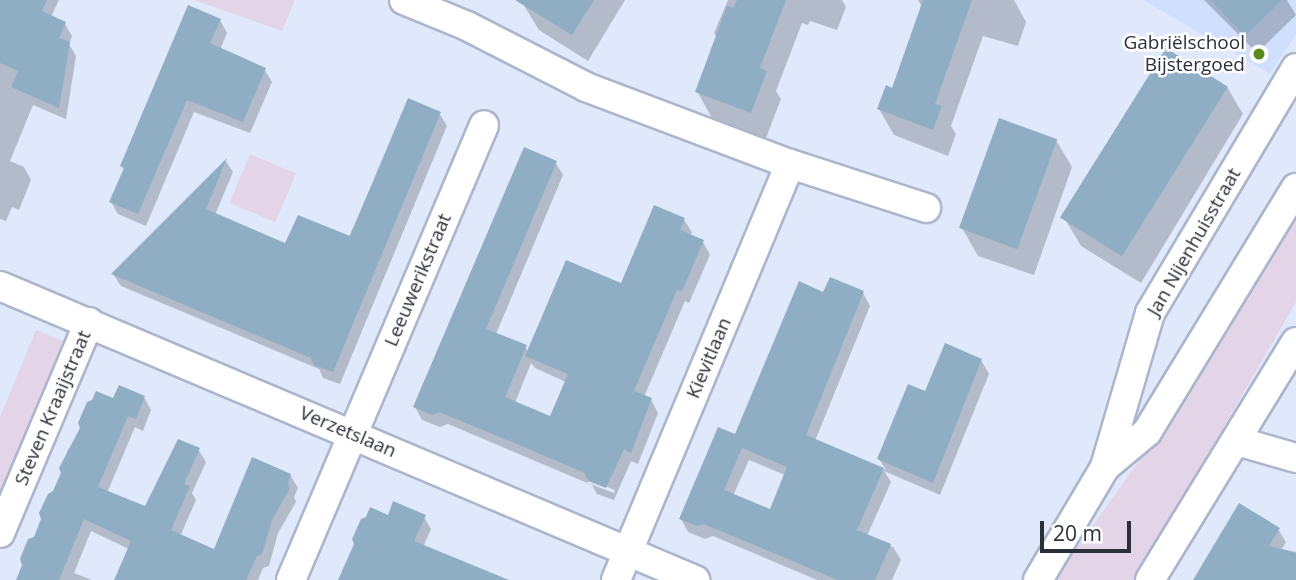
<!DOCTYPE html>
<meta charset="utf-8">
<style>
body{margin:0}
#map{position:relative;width:1296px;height:580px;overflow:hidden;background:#e0e9fc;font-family:"Open Sans",sans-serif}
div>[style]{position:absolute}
.built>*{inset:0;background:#d0dffd}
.green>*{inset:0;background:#e4d4e8;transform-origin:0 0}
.shadow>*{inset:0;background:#0003}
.building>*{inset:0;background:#8faec4;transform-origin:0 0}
.roads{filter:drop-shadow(2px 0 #abb6cd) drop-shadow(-2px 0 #abb6cd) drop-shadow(0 2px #abb6cd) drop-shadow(0 -2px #abb6cd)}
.minor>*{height:28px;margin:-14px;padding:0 14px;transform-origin:14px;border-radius:14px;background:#fff}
.dots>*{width:19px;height:19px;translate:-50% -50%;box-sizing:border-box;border:4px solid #fff;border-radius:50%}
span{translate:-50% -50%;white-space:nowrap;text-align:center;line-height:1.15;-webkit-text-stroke:5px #fff;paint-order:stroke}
.poi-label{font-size:19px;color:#2b2f38}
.right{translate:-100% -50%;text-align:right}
.street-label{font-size:19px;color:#2b2f38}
.scale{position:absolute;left:1040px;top:521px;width:91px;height:32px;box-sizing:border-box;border:4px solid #2b2f38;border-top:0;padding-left:9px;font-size:21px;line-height:24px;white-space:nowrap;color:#2b2f38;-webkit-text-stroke:5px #fff;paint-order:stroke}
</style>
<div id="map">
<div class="built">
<i style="clip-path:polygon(1143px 0,1296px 0,1296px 34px,1270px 74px)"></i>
</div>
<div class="green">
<i style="clip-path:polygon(194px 0,295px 0,282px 31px)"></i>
<i style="left:250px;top:154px;width:50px;height:53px;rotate:23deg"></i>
<i style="clip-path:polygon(1296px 207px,1296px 302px,1135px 580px,1054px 580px,1165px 424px)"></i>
<i style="clip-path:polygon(36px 330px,63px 341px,0 496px,0 417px)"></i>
</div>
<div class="shadow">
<i style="clip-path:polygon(0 0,59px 0,51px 17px,65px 24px,72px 36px,69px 44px,76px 56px,66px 119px,33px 105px,10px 161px,24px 167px,31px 180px,19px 210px,12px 207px,6px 221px,0 219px)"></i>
<i style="clip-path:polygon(526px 0,625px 0,588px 61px,539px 30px,523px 4px)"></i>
<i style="clip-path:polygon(728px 0,842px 0,846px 7px,837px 30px,810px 21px,808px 25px,802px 23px,776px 91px,781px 99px,766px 138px,712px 118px,697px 91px,717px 38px,714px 33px)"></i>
<i style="clip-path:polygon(918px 0,1014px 0,1026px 22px,1018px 46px,983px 36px,951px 126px,956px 134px,948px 156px,894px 135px,879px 109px,893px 90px,922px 7px)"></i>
<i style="clip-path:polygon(1204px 0,1287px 0,1296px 15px,1257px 53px)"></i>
<i style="clip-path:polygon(220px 20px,227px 33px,220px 50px,264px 69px,272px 82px,250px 133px,194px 112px,146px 226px,118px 214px,111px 202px,124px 170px,122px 166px)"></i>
<i style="clip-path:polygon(1227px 87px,1243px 114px,1141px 283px,1081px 246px,1065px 219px)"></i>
<i style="clip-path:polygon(409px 100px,439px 113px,447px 126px,340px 384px,323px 378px,319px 369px,121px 286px,113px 274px,226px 161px,233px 172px,215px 215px,286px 246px,348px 239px)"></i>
<i style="clip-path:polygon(1056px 140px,1072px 167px,1034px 275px,978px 256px,962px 228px)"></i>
<i style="clip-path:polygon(evenodd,556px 163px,563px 175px,496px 334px,525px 347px,529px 352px,622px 285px,684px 220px,692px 232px,690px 236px,703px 242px,710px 255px,689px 303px,685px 301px,644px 397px,651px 400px,658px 413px,638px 464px,631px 461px,614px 500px,597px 494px,592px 485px,448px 424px,440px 427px,422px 420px,415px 407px,556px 163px,531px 363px,535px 368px,566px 382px,551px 418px,515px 403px,531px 363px,556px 163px,588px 479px,615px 490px,614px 493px,588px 483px,588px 479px)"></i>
<i style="clip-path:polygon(evenodd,863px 293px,870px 306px,815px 441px,886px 470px,879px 459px,926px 393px,981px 360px,989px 374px,940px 495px,884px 471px,891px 482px,867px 536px,893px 547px,901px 560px,892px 580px,817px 580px,713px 536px,705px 539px,688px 532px,681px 519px,824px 294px,863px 293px,749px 460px,785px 475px,771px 511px,733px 496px,749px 460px)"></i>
<i style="clip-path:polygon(144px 397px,151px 410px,143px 431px,135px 427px,107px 493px,146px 509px,198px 449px,206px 462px,192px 493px,196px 500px,180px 537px,215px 551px,290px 475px,298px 488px,294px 497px,296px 502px,278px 533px,269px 566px,263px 568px,258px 580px,116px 580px,129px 549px,91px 531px,74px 573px,92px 580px,18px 580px,55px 493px,68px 449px,74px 447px,114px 400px)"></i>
<i style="clip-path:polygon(370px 509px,389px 517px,424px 517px,431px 529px,423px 547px,479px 580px,338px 580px,356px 544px,354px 539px)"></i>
<i style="clip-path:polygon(1278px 529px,1286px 542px,1282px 549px,1296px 552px,1296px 580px,1195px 580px)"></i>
</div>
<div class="building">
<i style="clip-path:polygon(0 0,47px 0,42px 11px,66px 22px,59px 38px,70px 42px,59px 108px,11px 87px,18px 71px,0 63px)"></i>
<i style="clip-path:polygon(515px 0,594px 0,572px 35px)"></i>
<i style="clip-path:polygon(737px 0,786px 0,760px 68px,767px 71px,751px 113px,695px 92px,727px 6px,733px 8px)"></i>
<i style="clip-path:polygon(923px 0,972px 0,935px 104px,942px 106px,933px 130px,877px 109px,886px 85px,892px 88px)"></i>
<i style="clip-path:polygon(1210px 0,1282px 0,1245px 36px)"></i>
<i style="clip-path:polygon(188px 5px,221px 19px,210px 43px,266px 68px,243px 122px,187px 100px,138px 214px,109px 202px,124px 168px,120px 166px)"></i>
<i style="left:1166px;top:48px;width:73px;height:200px;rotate:32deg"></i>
<i style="clip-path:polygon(408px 98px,441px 112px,333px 372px,314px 365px,311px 358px,111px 274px,227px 158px,206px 209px,285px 243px,298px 215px,350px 236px)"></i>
<i style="left:999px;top:118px;width:62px;height:117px;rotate:20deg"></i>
<i style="clip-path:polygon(524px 147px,557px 161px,486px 329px,527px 345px,505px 397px,550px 416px,568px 374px,525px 356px,566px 260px,621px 283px,654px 205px,685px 218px,680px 230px,704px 240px,682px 291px,677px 290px,634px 391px,652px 398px,631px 453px,624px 449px,606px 488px,588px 481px,585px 473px,512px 442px,439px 412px,432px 415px,413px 407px)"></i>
<i style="clip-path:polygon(evenodd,830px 277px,864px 291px,806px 435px,884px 468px,857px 530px,891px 544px,875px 580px,838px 580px,704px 524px,697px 526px,679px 519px,718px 427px,735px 434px,799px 281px,823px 292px,830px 277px,742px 448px,787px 467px,770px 509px,724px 490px,742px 448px)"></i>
<i style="clip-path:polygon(945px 343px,982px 359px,933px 483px,877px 459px,908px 384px,925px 391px)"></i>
<i style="clip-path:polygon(119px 385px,145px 396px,136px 419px,128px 416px,98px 487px,145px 506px,178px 439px,200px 448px,184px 484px,190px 486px,171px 530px,214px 549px,252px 457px,291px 474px,288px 483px,290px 488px,272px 520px,262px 554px,257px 556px,246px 580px,114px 580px,131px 541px,84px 519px,59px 580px,16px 580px,22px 565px,20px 559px,28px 539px,34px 537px,41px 519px,39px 513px,48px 494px,53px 491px,61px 473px,59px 468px,80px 428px,78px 423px,87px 402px,92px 400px,96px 391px,113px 398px)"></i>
<i style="clip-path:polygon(393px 501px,426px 515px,414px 541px,509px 580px,338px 580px,354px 544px,352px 539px,361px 519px,366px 517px,370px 507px,388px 515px)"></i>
<i style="clip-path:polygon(1239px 503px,1280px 528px,1269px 546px,1296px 553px,1296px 580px,1193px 580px)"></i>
</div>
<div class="roads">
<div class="minor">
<i style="left:404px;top:0;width:68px;rotate:22.4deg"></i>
<i style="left:467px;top:26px;width:134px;rotate:27.1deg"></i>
<i style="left:586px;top:87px;width:218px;rotate:20.7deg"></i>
<i style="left:790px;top:164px;width:143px;rotate:17.9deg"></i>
<i style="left:0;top:286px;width:755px;rotate:22.93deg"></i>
<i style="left:1237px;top:441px;width:61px;rotate:16.1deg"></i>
<i style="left:1105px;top:467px;width:55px;rotate:-39.8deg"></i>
<i style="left:1147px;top:432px;width:286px;rotate:-58.6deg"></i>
<i style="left:0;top:533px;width:229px;rotate:-67.1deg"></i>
<i style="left:291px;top:580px;width:494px;rotate:-67deg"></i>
<i style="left:616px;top:580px;width:451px;rotate:-67.3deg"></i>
<i style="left:1038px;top:580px;width:131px;rotate:-59.3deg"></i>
<i style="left:1105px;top:467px;width:160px;rotate:-73.7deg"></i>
<i style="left:1150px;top:313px;width:285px;rotate:-59.2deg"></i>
<i style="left:1150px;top:580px;width:279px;rotate:-58.5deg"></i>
</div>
</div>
<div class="dots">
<i style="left:1259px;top:54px;background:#5a891d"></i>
</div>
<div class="poi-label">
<span class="right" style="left:1245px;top:54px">Gabriëlschool<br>Bijstergoed</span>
</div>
<div class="street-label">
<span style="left:1194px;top:242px;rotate:-60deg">Jan Nijenhuisstraat</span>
<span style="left:418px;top:280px;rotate:-67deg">Leeuwerikstraat</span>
<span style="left:709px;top:358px;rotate:-67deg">Kievitlaan</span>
<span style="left:53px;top:408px;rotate:-67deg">Steven Kraaijstraat</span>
<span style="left:348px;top:432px;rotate:23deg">Verzetslaan</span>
</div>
<div class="scale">20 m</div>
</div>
